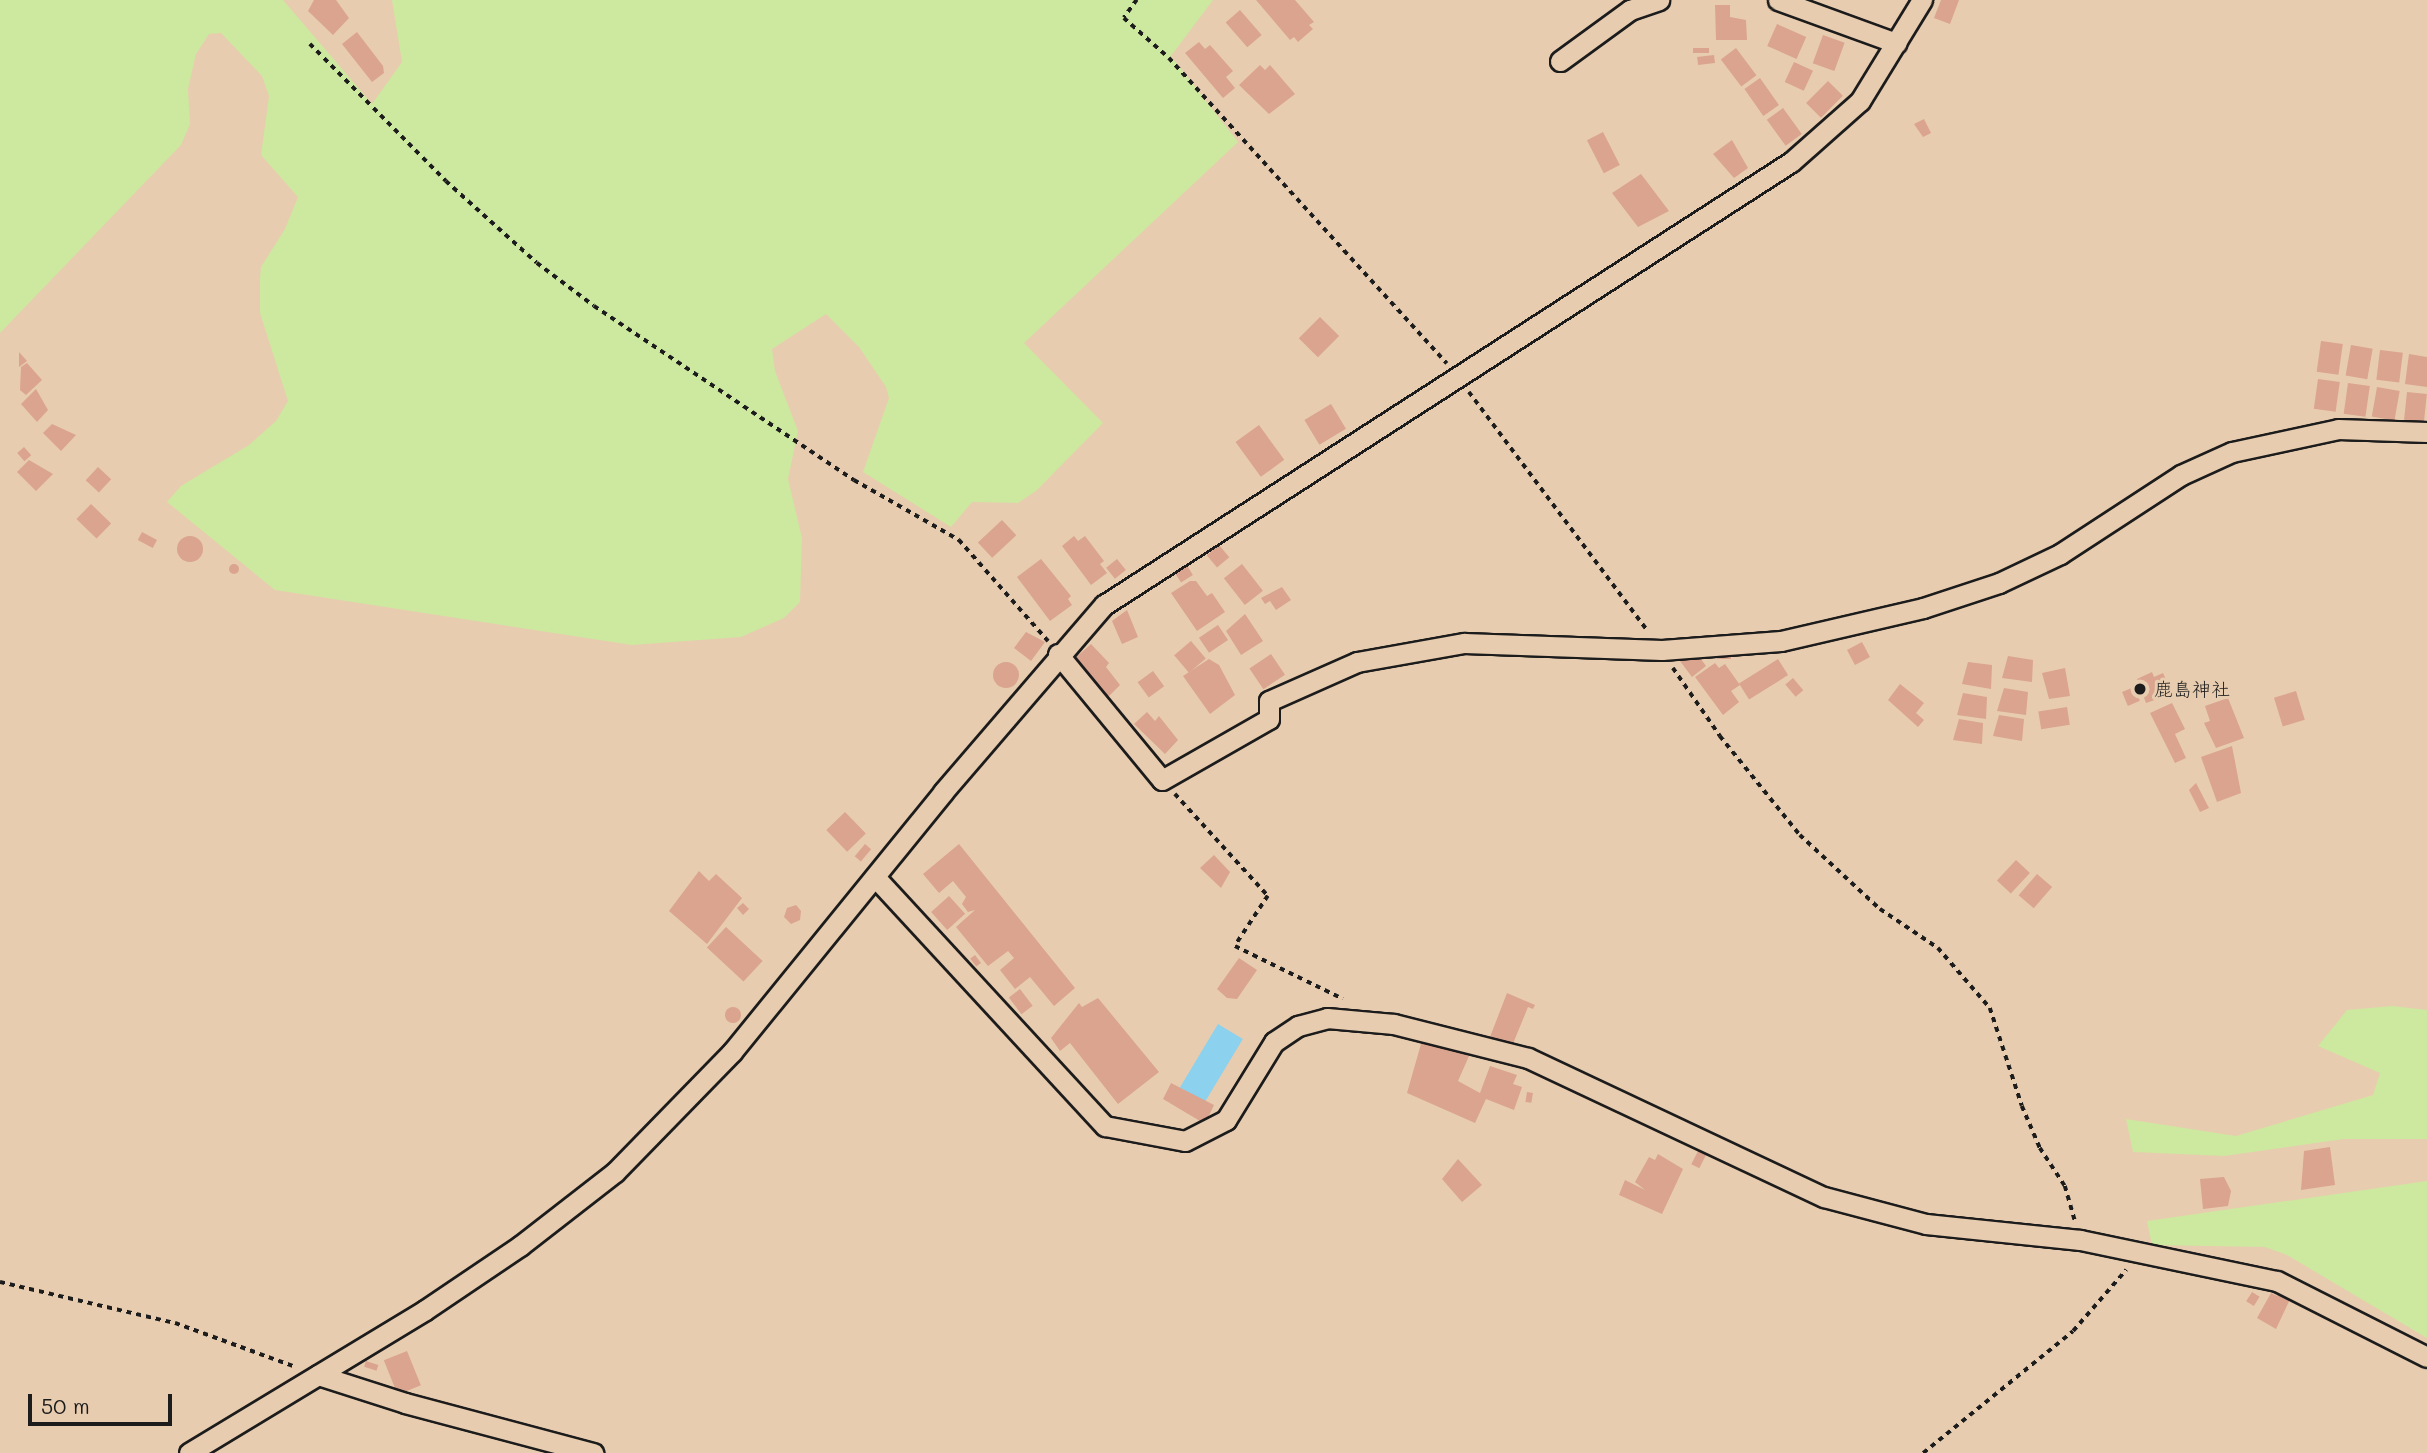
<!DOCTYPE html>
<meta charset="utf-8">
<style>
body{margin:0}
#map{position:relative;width:2427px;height:1453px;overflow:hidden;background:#e8ccaf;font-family:Mali,"Klee One",sans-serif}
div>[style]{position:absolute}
.green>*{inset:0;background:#cde89f}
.water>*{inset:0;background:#8cd1ed;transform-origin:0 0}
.building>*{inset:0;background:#daa48f;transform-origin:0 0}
.round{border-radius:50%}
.path>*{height:3.5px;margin-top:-1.75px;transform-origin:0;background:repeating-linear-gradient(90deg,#1c1c1c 0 5px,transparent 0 10px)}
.roads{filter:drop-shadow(2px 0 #1c1c1c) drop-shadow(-2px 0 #1c1c1c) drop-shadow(0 2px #1c1c1c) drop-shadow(0 -2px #1c1c1c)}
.street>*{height:19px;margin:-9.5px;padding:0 9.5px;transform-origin:9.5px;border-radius:9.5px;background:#e8ccaf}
.dots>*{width:19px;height:19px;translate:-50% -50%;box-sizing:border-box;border:4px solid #e8ccaf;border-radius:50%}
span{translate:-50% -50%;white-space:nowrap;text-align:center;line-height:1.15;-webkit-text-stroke:6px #e8ccaf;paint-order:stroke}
.poi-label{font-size:19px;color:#1c1c1c}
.left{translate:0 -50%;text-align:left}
.scale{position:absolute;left:28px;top:1394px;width:144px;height:32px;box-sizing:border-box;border:4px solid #1c1c1c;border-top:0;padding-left:9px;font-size:21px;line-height:24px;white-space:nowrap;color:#1c1c1c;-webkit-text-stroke:5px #e8ccaf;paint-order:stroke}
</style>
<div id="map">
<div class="green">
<i style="clip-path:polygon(0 0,283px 0,372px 104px,402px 62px,392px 0,1213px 0,1171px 56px,1238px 142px,1024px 343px,1103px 423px,1036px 491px,1018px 503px,972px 502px,951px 527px,863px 472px,889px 398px,886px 387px,859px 347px,826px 314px,772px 349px,775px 371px,798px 431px,788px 479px,802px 538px,800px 602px,784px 618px,741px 637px,632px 645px,275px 590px,167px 502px,181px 486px,249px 445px,276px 421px,288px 401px,260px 313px,260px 278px,261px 267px,285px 229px,298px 197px,261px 155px,269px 96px,262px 76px,221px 33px,209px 34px,196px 54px,188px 89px,190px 124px,181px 145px,0 333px)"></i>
<i style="clip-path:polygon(2392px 1006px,2427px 1010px,2427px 1139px,2344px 1139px,2224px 1156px,2133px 1152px,2126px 1119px,2236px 1136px,2373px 1095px,2380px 1073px,2318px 1046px,2347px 1010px)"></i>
<i style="clip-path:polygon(2427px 1181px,2427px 1338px,2287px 1255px,2265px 1247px,2152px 1245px,2147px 1221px)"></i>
</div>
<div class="water">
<i style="left:1218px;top:1024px;width:29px;height:74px;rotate:31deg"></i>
</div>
<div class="building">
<i style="clip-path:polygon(314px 0,336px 0,349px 18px,333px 35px,308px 11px)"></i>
<i style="clip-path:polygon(1256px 0,1295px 0,1314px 22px,1309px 25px,1313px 29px,1298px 42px,1294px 37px,1290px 40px)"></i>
<i style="clip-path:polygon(1941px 0,1959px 0,1950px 24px,1934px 18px)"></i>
<i style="clip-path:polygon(1715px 5px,1730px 5px,1730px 17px,1746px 20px,1747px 40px,1716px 40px)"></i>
<i style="left:1240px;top:10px;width:33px;height:19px;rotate:49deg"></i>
<i style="left:1777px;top:24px;width:32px;height:24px;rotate:24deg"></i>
<i style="clip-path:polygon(357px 32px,383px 66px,384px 73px,372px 82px,342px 44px)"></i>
<i style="left:1823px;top:35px;width:23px;height:30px;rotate:20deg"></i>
<i style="clip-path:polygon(1199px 42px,1205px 49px,1210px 45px,1233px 71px,1226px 77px,1235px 88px,1223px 98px,1185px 53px)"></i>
<i style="left:1709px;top:48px;width:5px;height:16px;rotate:90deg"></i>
<i style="left:1736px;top:48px;width:34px;height:19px;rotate:53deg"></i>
<i style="left:1714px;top:55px;width:8px;height:17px;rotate:83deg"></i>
<i style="left:1794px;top:62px;width:21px;height:22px;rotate:25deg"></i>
<i style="clip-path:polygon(1260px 65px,1265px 70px,1270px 65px,1295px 94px,1269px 114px,1239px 85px)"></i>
<i style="left:1760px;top:78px;width:33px;height:19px;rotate:55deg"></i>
<i style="left:1828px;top:81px;width:21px;height:31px;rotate:45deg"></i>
<i style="left:1783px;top:108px;width:32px;height:20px;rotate:54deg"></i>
<i style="clip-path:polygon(1924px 119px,1931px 133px,1923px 137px,1914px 124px)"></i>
<i style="left:1603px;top:132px;width:37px;height:18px;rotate:63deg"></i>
<i style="clip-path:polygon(1732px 140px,1748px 168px,1734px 178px,1713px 154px)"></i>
<i style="clip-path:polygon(1641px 174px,1669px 211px,1638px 227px,1612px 193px)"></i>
<i style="left:1320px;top:317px;width:27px;height:30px;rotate:45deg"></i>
<i style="left:2321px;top:341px;width:22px;height:31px;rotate:8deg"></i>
<i style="left:2351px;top:345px;width:22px;height:31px;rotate:10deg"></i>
<i style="left:2380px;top:350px;width:23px;height:30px;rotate:7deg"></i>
<i style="clip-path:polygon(19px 352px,27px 361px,19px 367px)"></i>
<i style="clip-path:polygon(2409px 354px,2427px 357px,2427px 387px,2405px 384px)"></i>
<i style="clip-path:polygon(27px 363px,42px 380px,26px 395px,20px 390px,21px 367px)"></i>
<i style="left:2318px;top:379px;width:22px;height:30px;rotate:8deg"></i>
<i style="left:2348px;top:383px;width:22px;height:31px;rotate:8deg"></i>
<i style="left:2377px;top:387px;width:23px;height:30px;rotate:10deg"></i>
<i style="clip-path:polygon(36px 389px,48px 410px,37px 422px,21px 404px)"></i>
<i style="left:2407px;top:392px;width:20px;height:28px;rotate:6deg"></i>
<i style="left:1331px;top:404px;width:29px;height:31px;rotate:59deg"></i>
<i style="clip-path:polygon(52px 424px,76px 435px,61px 451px,43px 433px)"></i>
<i style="left:1259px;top:425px;width:43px;height:29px;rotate:54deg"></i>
<i style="left:24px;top:447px;width:11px;height:9px;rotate:49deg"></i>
<i style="clip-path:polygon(29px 460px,53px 474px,36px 491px,17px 472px)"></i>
<i style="left:98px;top:467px;width:18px;height:18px;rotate:43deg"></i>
<i style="left:91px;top:504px;width:28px;height:21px;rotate:44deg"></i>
<i style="left:1002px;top:520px;width:21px;height:33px;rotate:47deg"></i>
<i style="left:142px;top:532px;width:17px;height:9px;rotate:28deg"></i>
<i style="clip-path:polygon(1074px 536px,1078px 541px,1085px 536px,1104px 561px,1100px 564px,1107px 573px,1091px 585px,1062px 546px)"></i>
<i class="round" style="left:177px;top:536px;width:26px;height:26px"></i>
<i style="left:1219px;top:545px;width:16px;height:16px;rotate:50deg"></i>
<i style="clip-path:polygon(1041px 559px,1071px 596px,1068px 599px,1072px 605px,1050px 621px,1017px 577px)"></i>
<i style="left:1117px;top:559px;width:14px;height:14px;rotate:51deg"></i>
<i class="round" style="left:229px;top:564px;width:10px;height:10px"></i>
<i style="left:1186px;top:564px;width:13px;height:14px;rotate:58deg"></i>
<i style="left:1242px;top:564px;width:34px;height:23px;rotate:52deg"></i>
<i style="clip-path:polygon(1190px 581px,1196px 581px,1207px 596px,1212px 593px,1225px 612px,1197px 631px,1171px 593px)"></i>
<i style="clip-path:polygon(1282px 587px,1291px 600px,1276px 610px,1270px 601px,1265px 604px,1261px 598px)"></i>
<i style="clip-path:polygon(1127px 610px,1138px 637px,1122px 644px,1112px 621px)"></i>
<i style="clip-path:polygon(1245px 614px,1263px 641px,1241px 655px,1226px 631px)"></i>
<i style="left:1218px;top:625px;width:18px;height:23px;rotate:56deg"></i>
<i style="clip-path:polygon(1026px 632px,1045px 642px,1031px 661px,1014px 648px)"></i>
<i style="left:1191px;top:641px;width:23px;height:22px;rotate:50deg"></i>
<i style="left:1862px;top:642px;width:17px;height:17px;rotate:62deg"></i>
<i style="clip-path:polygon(1091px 644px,1109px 663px,1106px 667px,1120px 685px,1107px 698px,1072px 661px)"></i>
<i style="clip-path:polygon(1680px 651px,1695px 651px,1706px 666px,1692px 677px,1680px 661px)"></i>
<i style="left:1717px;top:651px;width:14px;height:8px"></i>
<i style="left:1271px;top:654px;width:25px;height:26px;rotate:56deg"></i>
<i style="clip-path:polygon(2008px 656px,2033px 660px,2032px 682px,2002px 678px)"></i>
<i style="clip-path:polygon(1209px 659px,1219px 665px,1235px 695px,1210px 714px,1183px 676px)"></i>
<i style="left:1778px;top:659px;width:19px;height:46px;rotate:58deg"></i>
<i style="clip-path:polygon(1968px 662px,1992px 665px,1991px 689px,1962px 684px)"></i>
<i class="round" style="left:993px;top:662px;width:26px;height:26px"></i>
<i style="clip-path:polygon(1715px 663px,1719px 668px,1725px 664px,1740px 685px,1731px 691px,1739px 702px,1723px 715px,1695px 677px)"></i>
<i style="clip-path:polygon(2065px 668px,2070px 696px,2049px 699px,2042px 673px)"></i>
<i style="left:1153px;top:671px;width:19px;height:19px;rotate:54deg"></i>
<i style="clip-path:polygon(2152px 672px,2154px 677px,2163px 673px,2168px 684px,2159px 687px,2163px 697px,2146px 703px,2137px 679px)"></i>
<i style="left:1793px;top:678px;width:16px;height:10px;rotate:50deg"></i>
<i style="clip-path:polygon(1900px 684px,1924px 703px,1916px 713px,1924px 720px,1918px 727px,1888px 700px)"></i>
<i style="left:2134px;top:687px;width:15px;height:13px;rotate:67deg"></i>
<i style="clip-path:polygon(2004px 688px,2028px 692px,2026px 715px,1997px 711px)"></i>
<i style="left:2296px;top:691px;width:30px;height:23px;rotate:73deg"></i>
<i style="clip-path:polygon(1963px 693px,1987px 697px,1986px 719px,1957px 715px)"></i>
<i style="clip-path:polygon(2228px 698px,2244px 738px,2216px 748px,2204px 723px,2210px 721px,2205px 706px)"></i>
<i style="clip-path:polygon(2172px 703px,2185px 729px,2175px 734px,2186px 758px,2175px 763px,2150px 713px)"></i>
<i style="left:2067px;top:707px;width:18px;height:29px;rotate:81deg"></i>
<i style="clip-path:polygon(1147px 712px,1155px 721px,1159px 716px,1178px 740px,1165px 754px,1134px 724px)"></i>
<i style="clip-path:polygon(1999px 715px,2024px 719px,2022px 741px,1993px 736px)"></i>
<i style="clip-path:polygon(1959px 719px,1983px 723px,1982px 744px,1953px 740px)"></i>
<i style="clip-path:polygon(2232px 746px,2241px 793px,2217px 802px,2201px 757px)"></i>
<i style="clip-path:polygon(2196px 783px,2209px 808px,2200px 812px,2189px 790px)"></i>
<i style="left:845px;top:812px;width:30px;height:26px;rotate:46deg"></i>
<i style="left:865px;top:844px;width:8px;height:16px;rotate:40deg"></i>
<i style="clip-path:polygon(959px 844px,1075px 988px,1054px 1006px,1030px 977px,1015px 989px,1000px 970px,1014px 958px,1008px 951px,988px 966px,956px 927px,975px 910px,968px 912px,962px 904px,966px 897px,953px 881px,939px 893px,923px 874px)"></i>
<i style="clip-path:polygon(1214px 855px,1230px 872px,1221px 888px,1200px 868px)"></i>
<i style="left:2016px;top:860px;width:19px;height:28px;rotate:43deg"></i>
<i style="clip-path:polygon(699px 871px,709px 881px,716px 874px,742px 898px,707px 944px,669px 911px)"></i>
<i style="left:2037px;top:874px;width:20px;height:28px;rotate:41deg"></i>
<i style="left:949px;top:896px;width:24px;height:24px;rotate:48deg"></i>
<i style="clip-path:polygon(743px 903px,749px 909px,743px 915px,737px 908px)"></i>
<i style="clip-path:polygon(796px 905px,801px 911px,800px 920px,791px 924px,784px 917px,787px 908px)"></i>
<i style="left:726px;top:927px;width:50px;height:28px;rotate:43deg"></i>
<i style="left:975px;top:955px;width:10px;height:6px;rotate:53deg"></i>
<i style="clip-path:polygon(1239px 958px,1257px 970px,1237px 999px,1227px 998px,1217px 989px)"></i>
<i style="left:1020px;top:989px;width:21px;height:14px;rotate:53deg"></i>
<i style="clip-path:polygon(1507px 993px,1535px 1005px,1533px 1009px,1528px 1007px,1512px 1046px,1490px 1037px)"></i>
<i style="clip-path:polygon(1098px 998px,1159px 1072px,1118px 1104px,1070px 1043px,1060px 1051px,1051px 1038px,1079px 1003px,1082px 1007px)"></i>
<i class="round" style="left:725px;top:1007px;width:16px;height:16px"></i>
<i style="clip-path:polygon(1423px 1037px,1469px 1056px,1458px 1081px,1480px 1093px,1490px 1066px,1517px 1075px,1513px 1084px,1522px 1087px,1514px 1110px,1486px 1099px,1475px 1123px,1407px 1093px)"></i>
<i style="clip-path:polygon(1171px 1083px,1214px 1105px,1205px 1124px,1163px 1099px)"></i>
<i style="left:1527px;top:1092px;width:6px;height:10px;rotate:9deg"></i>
<i style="clip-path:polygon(2330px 1147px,2335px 1185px,2301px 1190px,2304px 1151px)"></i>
<i style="left:1699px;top:1149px;width:9px;height:17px;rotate:27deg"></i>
<i style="clip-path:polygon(1658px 1154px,1683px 1169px,1662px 1214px,1619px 1195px,1625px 1180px,1645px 1190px,1635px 1182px,1649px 1157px,1655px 1160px)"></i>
<i style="clip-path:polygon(1458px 1159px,1482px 1185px,1462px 1202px,1442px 1179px)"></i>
<i style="clip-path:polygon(2224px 1177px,2231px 1191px,2228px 1206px,2203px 1209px,2200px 1179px)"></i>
<i style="clip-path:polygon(2282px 1287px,2293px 1293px,2276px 1329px,2257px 1318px,2271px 1293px,2277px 1296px)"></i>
<i style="left:2252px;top:1292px;width:9px;height:11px;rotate:32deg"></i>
<i style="left:407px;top:1351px;width:37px;height:25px;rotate:68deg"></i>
<i style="left:366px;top:1361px;width:13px;height:6px;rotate:18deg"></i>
</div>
<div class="path">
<i style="left:1137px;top:0;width:22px;rotate:126deg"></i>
<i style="left:1124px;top:18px;width:60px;rotate:41.6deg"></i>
<i style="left:1169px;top:58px;width:413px;rotate:47.7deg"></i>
<i style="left:310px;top:44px;width:193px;rotate:45.2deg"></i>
<i style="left:446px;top:181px;width:122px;rotate:42deg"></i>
<i style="left:537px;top:263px;width:71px;rotate:37deg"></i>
<i style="left:594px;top:306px;width:313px;rotate:33.8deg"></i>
<i style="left:854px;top:480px;width:121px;rotate:29.7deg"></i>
<i style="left:959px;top:540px;width:135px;rotate:48.6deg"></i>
<i style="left:1469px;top:392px;width:297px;rotate:53.2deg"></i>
<i style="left:1673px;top:668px;width:83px;rotate:55.3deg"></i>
<i style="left:1720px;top:736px;width:127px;rotate:51.1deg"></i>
<i style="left:1800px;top:835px;width:109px;rotate:42.8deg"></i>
<i style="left:1880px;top:909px;width:70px;rotate:33.9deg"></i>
<i style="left:1938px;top:948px;width:79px;rotate:49.1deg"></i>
<i style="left:1990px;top:1008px;width:103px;rotate:71.9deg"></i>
<i style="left:2022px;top:1106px;width:46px;rotate:66.8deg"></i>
<i style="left:2040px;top:1148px;width:45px;rotate:56.7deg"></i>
<i style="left:2065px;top:1186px;width:36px;rotate:74deg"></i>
<i style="left:1175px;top:794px;width:138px;rotate:47.6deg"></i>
<i style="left:1268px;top:896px;width:60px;rotate:123.4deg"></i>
<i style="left:1235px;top:946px;width:120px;rotate:26.1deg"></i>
<i style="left:0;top:1282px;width:180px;rotate:13.2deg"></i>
<i style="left:175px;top:1323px;width:129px;rotate:20deg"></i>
<i style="left:1923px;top:1453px;width:193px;rotate:-39.1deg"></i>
<i style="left:2073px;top:1331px;width:81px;rotate:-49deg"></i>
</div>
<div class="roads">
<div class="street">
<i style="left:1778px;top:0;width:126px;rotate:20deg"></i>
<i style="left:1560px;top:61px;width:87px;rotate:-36.1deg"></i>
<i style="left:1630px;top:10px;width:31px;rotate:-19deg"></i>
<i style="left:1058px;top:654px;width:163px;rotate:50.5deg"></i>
<i style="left:1162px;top:780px;width:123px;rotate:-29.7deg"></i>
<i style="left:1269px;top:719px;width:18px;rotate:-90deg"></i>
<i style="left:1269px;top:701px;width:96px;rotate:-23.9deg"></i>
<i style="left:1357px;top:662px;width:109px;rotate:-10.1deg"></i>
<i style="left:1464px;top:643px;width:198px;rotate:2deg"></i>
<i style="left:1662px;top:650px;width:119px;rotate:-4.3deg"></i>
<i style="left:1781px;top:641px;width:146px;rotate:-13.1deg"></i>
<i style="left:1923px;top:608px;width:80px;rotate:-18.2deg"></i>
<i style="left:1999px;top:583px;width:68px;rotate:-25.4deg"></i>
<i style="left:2060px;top:554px;width:145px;rotate:-33.1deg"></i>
<i style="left:2181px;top:475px;width:56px;rotate:-24.3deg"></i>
<i style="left:2232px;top:452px;width:108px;rotate:-12.2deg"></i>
<i style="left:2338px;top:429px;width:89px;rotate:1.9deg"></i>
<i style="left:875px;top:877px;width:339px;rotate:47.3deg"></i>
<i style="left:1105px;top:1126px;width:81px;rotate:10.6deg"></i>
<i style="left:1185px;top:1141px;width:46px;rotate:-27.1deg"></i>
<i style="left:1226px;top:1120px;width:92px;rotate:-58.4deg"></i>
<i style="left:1274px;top:1042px;width:29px;rotate:-34deg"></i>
<i style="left:1298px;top:1026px;width:30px;rotate:-15deg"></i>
<i style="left:1327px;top:1018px;width:67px;rotate:5.1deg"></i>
<i style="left:1394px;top:1024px;width:138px;rotate:14.2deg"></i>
<i style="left:1528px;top:1058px;width:327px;rotate:25.2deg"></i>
<i style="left:1824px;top:1197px;width:106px;rotate:14.8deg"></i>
<i style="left:1926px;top:1224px;width:155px;rotate:5.9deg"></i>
<i style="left:2080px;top:1240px;width:201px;rotate:11.8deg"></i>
<i style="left:2277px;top:1281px;width:168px;rotate:26.9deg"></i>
<i style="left:318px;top:1375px;width:91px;rotate:17.8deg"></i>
<i style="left:405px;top:1403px;width:195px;rotate:14.9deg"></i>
<i style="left:189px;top:1453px;width:276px;rotate:-31.2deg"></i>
<i style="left:425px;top:1310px;width:115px;rotate:-34deg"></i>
<i style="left:520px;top:1246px;width:120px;rotate:-37.9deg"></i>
<i style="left:615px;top:1172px;width:168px;rotate:-45.7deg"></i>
<i style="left:732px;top:1052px;width:335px;rotate:-50.9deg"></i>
<i style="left:943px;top:792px;width:247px;rotate:-49.3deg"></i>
<i style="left:1104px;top:605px;width:817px;rotate:-32.82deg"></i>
<i style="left:1791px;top:162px;width:92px;rotate:-41.5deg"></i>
<i style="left:1860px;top:101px;width:119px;rotate:-58.5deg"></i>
</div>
</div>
<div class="dots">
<i style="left:2140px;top:689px;background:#1c1c1c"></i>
</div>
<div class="poi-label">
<span class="left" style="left:2154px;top:689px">鹿島神社</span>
</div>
<div class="scale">50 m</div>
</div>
